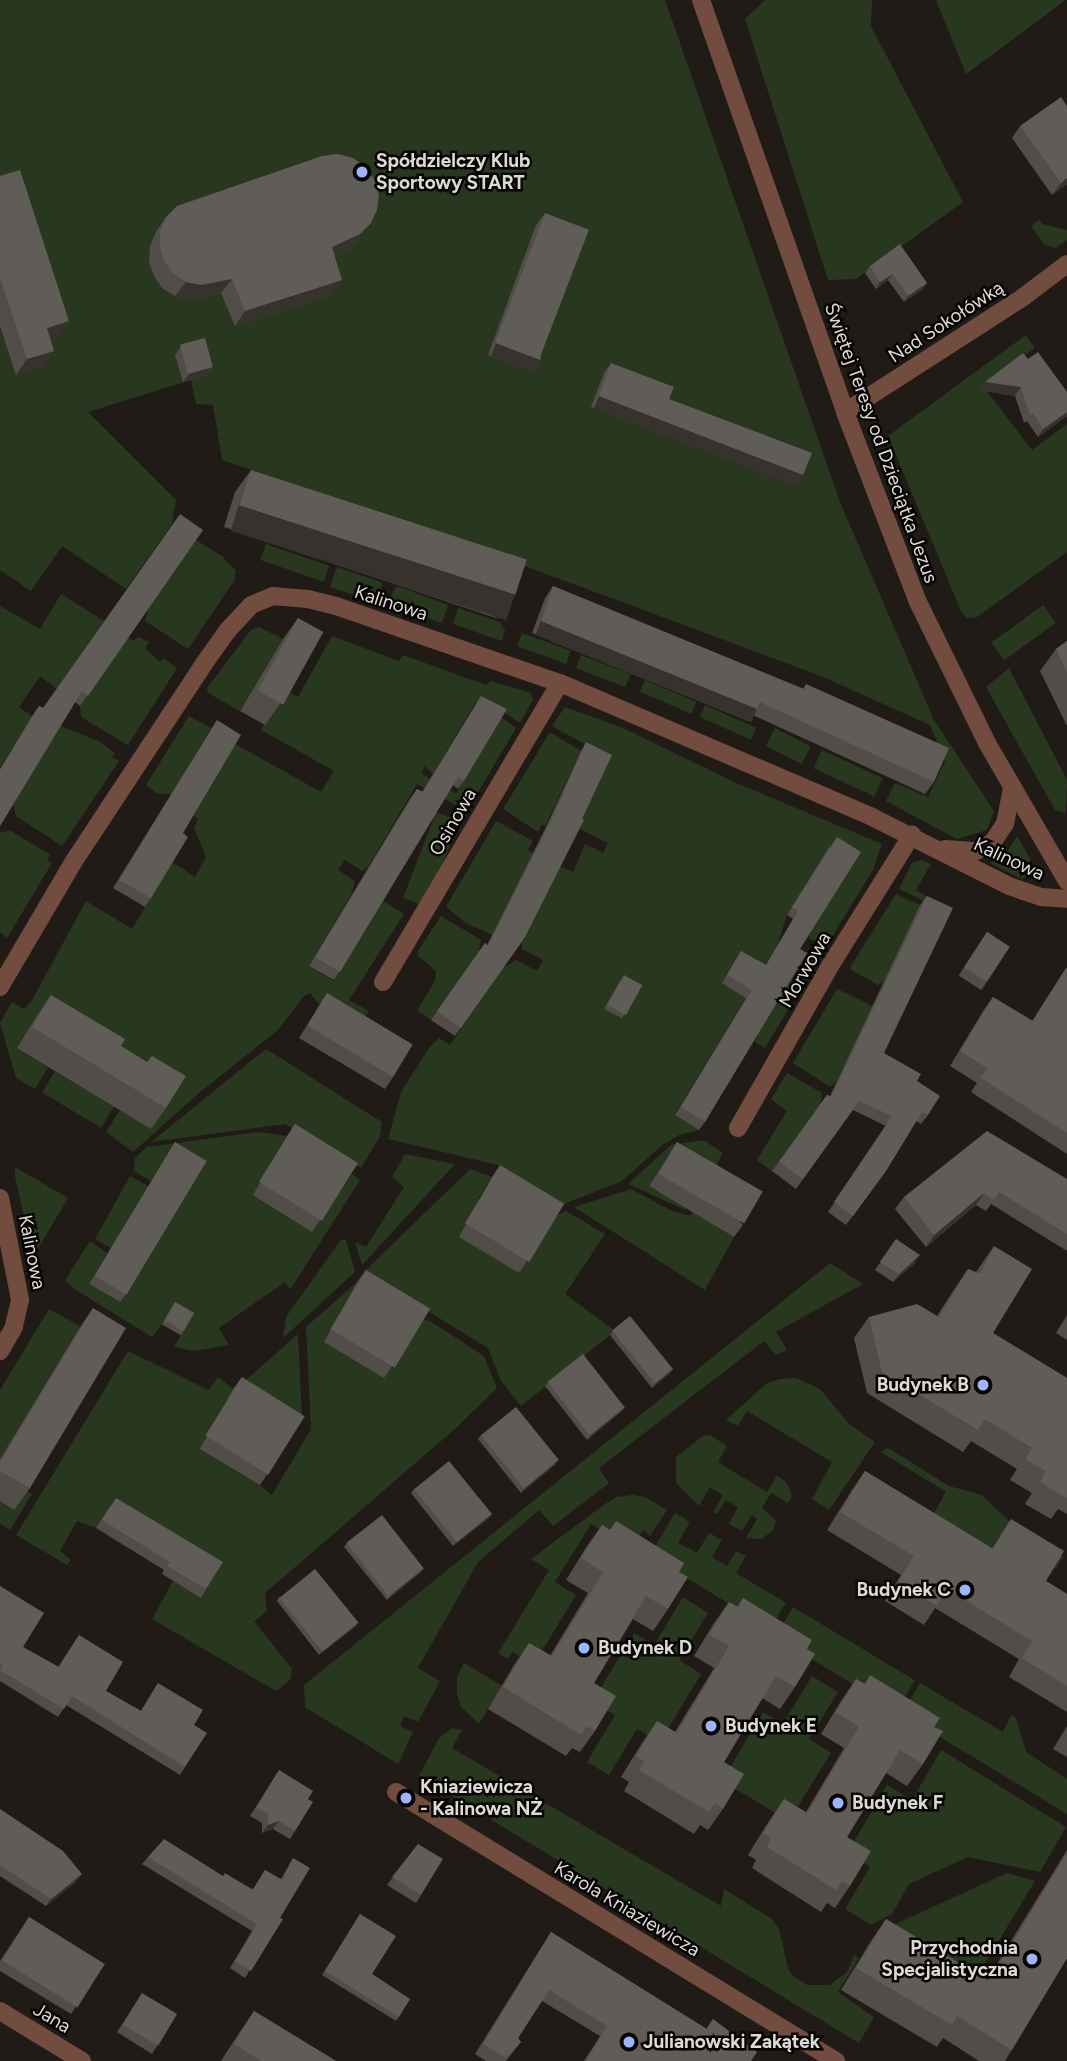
<!DOCTYPE html>
<meta charset="utf-8">
<style>
body{margin:0}
#map{position:relative;width:1067px;height:2061px;overflow:hidden;background:#201b16;font-family:Figtree,sans-serif}
div>[style]{position:absolute}
.green>*{inset:0;background:#28381e;transform-origin:0 0}
.minor>*{height:18px;margin:-9px;padding:0 9px;transform-origin:9px;border-radius:9px;background:#724c3e}
.tertiary>*{height:18px;margin:-9px;padding:0 9px;transform-origin:9px;border-radius:9px;background:#724c3e}
.wall>*{inset:0;background:#524d48;transform-origin:0 0}
.shaded-wall>*{inset:0;background:#37322d;transform-origin:0 0}
.building>*{inset:0;background:#605c57;transform-origin:0 0}
.dots>*{width:19px;height:19px;translate:-50% -50%;box-sizing:border-box;border:4px solid #080605;border-radius:50%}
span{translate:-50% -50%;white-space:nowrap;text-align:center;line-height:1.15;-webkit-text-stroke:5px #080605;paint-order:stroke}
.poi-label{font-size:19px;color:#dddad6;font-weight:700}
.left{translate:0 -50%;text-align:left}
.right{translate:-100% -50%;text-align:right}
.street-label{font-size:19px;color:#dddad6}
</style>
<div id="map">
<div class="green">
<i style="clip-path:polygon(0 0,665px 0,840px 502px,934px 720px,994px 811px,987px 830px,957px 839px,886px 801px,895px 783px,928px 797px,945px 761px,930px 725px,821px 676px,420px 527px,222px 460px,213px 405px,196px 404px,191px 380px,88px 412px,176px 500px,172px 524px,126px 589px,62px 546px,31px 591px,0 570px)"></i>
<i style="clip-path:polygon(765px 0,872px 0,871px 26px,963px 202px,856px 279px,828px 280px,745px 19px)"></i>
<i style="clip-path:polygon(936px 0,1066px 0,966px 74px)"></i>
<i style="clip-path:polygon(1039px 220px,1042px 224px,1067px 230px,1067px 240px,1055px 248px,1044px 244px,1031px 226px)"></i>
<i style="clip-path:polygon(1026px 335px,1035px 348px,982px 385px,1032px 450px,1067px 424px,1067px 552px,977px 617px,967px 618px,961px 611px,888px 436px)"></i>
<i style="clip-path:polygon(196px 540px,222px 556px,236px 571px,234px 581px,188px 649px,145px 621px,148px 609px)"></i>
<i style="left:266px;top:544px;width:67px;height:17px;rotate:19deg"></i>
<i style="clip-path:polygon(337px 567px,381px 582px,382px 586px,374px 602px,330px 587px)"></i>
<i style="clip-path:polygon(397px 586px,448px 605px,442px 623px,389px 606px,392px 593px)"></i>
<i style="clip-path:polygon(61px 594px,104px 621px,57px 689px,40px 676px,19px 707px,32px 716px,0 768px,0 606px,40px 629px)"></i>
<i style="left:1043px;top:605px;width:22px;height:64px;rotate:54deg"></i>
<i style="clip-path:polygon(458px 608px,500px 622px,505px 630px,502px 641px,453px 624px)"></i>
<i style="clip-path:polygon(259px 627px,283px 639px,240px 711px,208px 693px,207px 688px,251px 630px)"></i>
<i style="left:522px;top:633px;width:52px;height:14px;rotate:20deg"></i>
<i style="clip-path:polygon(332px 636px,399px 661px,403px 655px,486px 685px,491px 681px,531px 693px,533px 700px,520px 723px,493px 705px,490px 710px,476px 702px,433px 774px,424px 766px,422px 774px,456px 794px,501px 717px,516px 728px,467px 811px,417px 784px,368px 867px,362px 871px,345px 860px,338px 870px,355px 881px,351px 895px,309px 966px,334px 981px,380px 899px,404px 914px,349px 1000px,369px 1011px,358px 1029px,319px 1005px,310px 993px,304px 996px,278px 1030px,199px 1093px,133px 1152px,106px 1132px,120px 1110px,17px 1048px,48px 1067px,35px 1089px,16px 1078px,0 1023px,12px 1002px,24px 1009px,32px 1000px,86px 901px,132px 929px,172px 862px,195px 877px,206px 857px,194px 828px,198px 819px,193px 815px,235px 744px,321px 792px,334px 771px,261px 730px,286px 690px,298px 697px)"></i>
<i style="clip-path:polygon(128px 637px,134px 641px,138px 637px,149px 642px,145px 648px,160px 662px,163px 658px,177px 668px,128px 745px,81px 717px,80px 706px)"></i>
<i style="left:581px;top:655px;width:53px;height:14px;rotate:21deg"></i>
<i style="clip-path:polygon(1009px 668px,1067px 780px,1066px 813px,1055px 810px,986px 687px)"></i>
<i style="left:645px;top:680px;width:56px;height:13px;rotate:23deg"></i>
<i style="left:705px;top:705px;width:56px;height:13px;rotate:24deg"></i>
<i style="clip-path:polygon(565px 707px,623px 728px,734px 782px,882px 844px,873px 870px,825px 948px,809px 938px,831px 845px,787px 915px,777px 946px,675px 1114px,699px 1130px,679px 1135px,661px 1146px,622px 1181px,564px 1204px,498px 1165px,388px 1139px,401px 1092px,429px 1048px,439px 1038px,450px 1045px,503px 968px,516px 960px,537px 971px,543px 960px,522px 949px,522px 941px,559px 866px,573px 872px,585px 844px,603px 853px,608px 843px,576px 827px,610px 758px,552px 726px)"></i>
<i style="clip-path:polygon(189px 716px,211px 728px,172px 794px,158px 794px,146px 785px)"></i>
<i style="clip-path:polygon(61px 726px,100px 742px,115px 753px,112px 757px,119px 761px,62px 846px,16px 816px,13px 802px)"></i>
<i style="left:775px;top:728px;width:40px;height:20px;rotate:27deg"></i>
<i style="clip-path:polygon(550px 732px,581px 751px,545px 826px,542px 825px,538px 832px,503px 809px)"></i>
<i style="left:822px;top:750px;width:67px;height:20px;rotate:25deg"></i>
<i style="left:436px;top:812px;width:25px;height:92px;rotate:21deg"></i>
<i style="clip-path:polygon(496px 821px,533px 841px,528px 850px,533px 853px,492px 935px,466px 923px,446px 907px)"></i>
<i style="clip-path:polygon(11px 831px,50px 855px,47px 860px,52px 863px,7px 938px,0 932px,0 832px)"></i>
<i style="clip-path:polygon(1017px 836px,1034px 865px,1030px 876px,1022px 879px,990px 863px,1006px 853px)"></i>
<i style="clip-path:polygon(921px 860px,931px 864px,916px 890px,932px 900px,930px 904px,899px 889px,912px 863px)"></i>
<i style="clip-path:polygon(896px 894px,920px 905px,885px 981px,878px 985px,851px 970px,851px 966px)"></i>
<i style="clip-path:polygon(441px 916px,481px 940px,479px 952px,431px 1020px,417px 1010px,435px 981px,436px 971px,418px 956px,418px 951px)"></i>
<i style="clip-path:polygon(807px 952px,818px 960px,765px 1048px,755px 1042px,759px 1032px)"></i>
<i style="clip-path:polygon(837px 989px,873px 1006px,837px 1081px,830px 1087px,793px 1063px)"></i>
<i style="clip-path:polygon(266px 1049px,382px 1122px,380px 1136px,361px 1168px,285px 1124px,151px 1142px)"></i>
<i style="left:55px;top:1071px;width:69px;height:25px;rotate:31deg"></i>
<i style="clip-path:polygon(787px 1073px,822px 1093px,821px 1104px,772px 1171px,757px 1160px,787px 1111px,771px 1099px)"></i>
<i style="clip-path:polygon(258px 1132px,287px 1136px,275px 1158px,337px 1196px,352px 1174px,360px 1180px,290px 1290px,285px 1282px,219px 1328px,229px 1345px,194px 1351px,174px 1347px,191px 1318px,162px 1324px,152px 1337px,73px 1288px,65px 1280px,90px 1241px,107px 1253px,89px 1284px,120px 1302px,151px 1181px,134px 1171px,135px 1158px,147px 1147px)"></i>
<i style="clip-path:polygon(703px 1140px,723px 1153px,709px 1178px,669px 1154px,649px 1186px,687px 1208px,685px 1210px,628px 1184px,671px 1145px)"></i>
<i style="clip-path:polygon(405px 1154px,455px 1164px,362px 1265px,355px 1242px,366px 1247px,404px 1187px,392px 1177px)"></i>
<i style="clip-path:polygon(15px 1167px,68px 1198px,33px 1257px,15px 1176px)"></i>
<i style="clip-path:polygon(470px 1169px,492px 1177px,479px 1198px,541px 1236px,556px 1216px,566px 1211px,605px 1234px,565px 1294px,615px 1331px,521px 1406px,501px 1381px,488px 1348px,364px 1272px)"></i>
<i style="left:130px;top:1176px;width:21px;height:72px;rotate:29deg"></i>
<i style="clip-path:polygon(631px 1189px,670px 1210px,690px 1216px,693px 1212px,734px 1237px,705px 1290px,574px 1207px)"></i>
<i style="clip-path:polygon(341px 1240px,346px 1240px,355px 1272px,283px 1338px,286px 1317px)"></i>
<i style="clip-path:polygon(830px 1263px,863px 1284px,776px 1332px,787px 1350px,776px 1355px,764px 1341px,599px 1468px,609px 1483px,553px 1526px,539px 1510px,478px 1562px,418px 1668px,440px 1681px,418px 1722px,404px 1716px,400px 1726px,413px 1732px,398px 1764px,305px 1707px,304px 1685px)"></i>
<i style="clip-path:polygon(357px 1282px,345px 1304px,430px 1321px,484px 1356px,497px 1388px,455px 1429px,265px 1593px,267px 1611px,254px 1621px,292px 1669px,290px 1680px,276px 1691px,152px 1619px,173px 1581px,201px 1597px,110px 1506px,96px 1528px,77px 1521px,60px 1551px,71px 1560px,67px 1565px,16px 1535px,128px 1351px,209px 1390px,218px 1377px,233px 1389px,221px 1410px,260px 1485px,272px 1495px,311px 1429px,306px 1327px)"></i>
<i style="clip-path:polygon(49px 1309px,80px 1326px,0 1459px,0 1390px)"></i>
<i style="clip-path:polygon(298px 1334px,302px 1417px,246px 1380px)"></i>
<i style="clip-path:polygon(796px 1378px,820px 1389px,849px 1424px,875px 1442px,829px 1510px,812px 1499px,832px 1462px,747px 1411px,738px 1426px,726px 1420px,767px 1383px,780px 1379px)"></i>
<i style="clip-path:polygon(710px 1435px,727px 1446px,718px 1462px,767px 1492px,777px 1475px,787px 1483px,792px 1496px,788px 1503px,771px 1493px,762px 1508px,776px 1520px,773px 1531px,761px 1539px,746px 1538px,757px 1519px,752px 1515px,742px 1531px,729px 1524px,738px 1507px,726px 1500px,717px 1514px,713px 1512px,723px 1495px,710px 1487px,699px 1506px,676px 1483px,676px 1457px,703px 1436px)"></i>
<i style="clip-path:polygon(888px 1448px,949px 1486px,982px 1495px,1008px 1520px,1064px 1556px,1055px 1569px,1000px 1535px,979px 1565px,924px 1531px,946px 1492px,881px 1452px)"></i>
<i style="clip-path:polygon(26px 1491px,32px 1494px,10px 1530px,0 1524px,0 1501px,14px 1510px)"></i>
<i style="clip-path:polygon(633px 1495px,645px 1497px,667px 1510px,650px 1536px,643px 1530px,631px 1548px,591px 1524px,555px 1582px,576px 1595px,534px 1664px,512px 1652px,508px 1659px,498px 1653px,549px 1570px,531px 1559px,605px 1504px,616px 1497px)"></i>
<i style="clip-path:polygon(675px 1513px,690px 1522px,678px 1543px,697px 1553px,709px 1533px,722px 1540px,712px 1557px,727px 1566px,736px 1551px,746px 1556px,736px 1573px,786px 1603px,770px 1629px,650px 1555px)"></i>
<i style="clip-path:polygon(683px 1597px,708px 1613px,679px 1660px,701px 1674px,660px 1742px,637px 1729px,609px 1775px,587px 1762px,615px 1715px,592px 1702px,634px 1633px,654px 1645px)"></i>
<i style="left:793px;top:1607px;width:142px;height:35px;rotate:31deg"></i>
<i style="clip-path:polygon(464px 1663px,502px 1686px,479px 1724px,461px 1707px,457px 1693px,457px 1677px)"></i>
<i style="clip-path:polygon(812px 1676px,838px 1692px,809px 1739px,831px 1753px,789px 1821px,722px 1781px,763px 1712px,783px 1724px)"></i>
<i style="clip-path:polygon(920px 1683px,1003px 1732px,1011px 1715px,1016px 1718px,1026px 1752px,1067px 1779px,1067px 1814px,902px 1714px)"></i>
<i style="clip-path:polygon(452px 1728px,462px 1730px,452px 1748px,721px 1906px,724px 1889px,773px 1920px,779px 1929px,788px 1968px,792px 1975px,807px 1985px,830px 1985px,847px 1972px,854px 1955px,859px 1958px,838px 1992px,874px 2017px,859px 2043px,419px 1776px,439px 1738px)"></i>
<i style="clip-path:polygon(941px 1750px,1066px 1827px,1040px 1872px,968px 1857px,909px 1884px,892px 1914px,871px 1925px,845px 1909px,870px 1867px,848px 1852px,887px 1785px,912px 1800px)"></i>
<i style="clip-path:polygon(1007px 1873px,1035px 1881px,970px 1988px,878px 1932px)"></i>
</div>
<div class="minor">
<i style="left:845px;top:412px;width:211px;rotate:-32.8deg"></i>
<i style="left:1022px;top:298px;width:56px;rotate:-37.1deg"></i>
<i style="left:945px;top:849px;width:31px;rotate:4deg"></i>
<i style="left:976px;top:851px;width:18px;rotate:-27deg"></i>
<i style="left:992px;top:843px;width:23px;rotate:-56deg"></i>
<i style="left:1005px;top:824px;width:37px;rotate:-79deg"></i>
<i style="left:383px;top:982px;width:347px;rotate:-59.4deg"></i>
<i style="left:0;top:987px;width:146px;rotate:-59.6deg"></i>
<i style="left:74px;top:861px;width:235px;rotate:-56.6deg"></i>
<i style="left:203px;top:665px;width:43px;rotate:-54.5deg"></i>
<i style="left:228px;top:630px;width:34px;rotate:-47deg"></i>
<i style="left:251px;top:605px;width:24px;rotate:-22deg"></i>
<i style="left:273px;top:596px;width:35px;rotate:5deg"></i>
<i style="left:308px;top:599px;width:29px;rotate:14deg"></i>
<i style="left:336px;top:606px;width:237px;rotate:19deg"></i>
<i style="left:560px;top:683px;width:340px;rotate:23.2deg"></i>
<i style="left:872px;top:817px;width:153px;rotate:26.7deg"></i>
<i style="left:1009px;top:886px;width:34px;rotate:19deg"></i>
<i style="left:1041px;top:897px;width:26px;rotate:4deg"></i>
<i style="left:738px;top:1128px;width:186px;rotate:-60.4deg"></i>
<i style="left:830px;top:966px;width:155px;rotate:-58deg"></i>
<i style="left:0;top:1198px;width:104px;rotate:78.9deg"></i>
<i style="left:20px;top:1300px;width:28px;rotate:103deg"></i>
<i style="left:14px;top:1327px;width:28px;rotate:120deg"></i>
<i style="left:0;top:2011px;width:96px;rotate:31.4deg"></i>
</div>
<div class="tertiary">
<i style="left:701px;top:0;width:436px;rotate:70.7deg"></i>
<i style="left:845px;top:412px;width:201px;rotate:69deg"></i>
<i style="left:917px;top:600px;width:159px;rotate:63.9deg"></i>
<i style="left:987px;top:743px;width:160px;rotate:59.9deg"></i>
<i style="left:396px;top:1792px;width:516px;rotate:31.44deg"></i>
</div>
<div class="wall">
<i style="clip-path:polygon(1020px 126px,1067px 184px,1052px 195px,1012px 138px)"></i>
<i style="clip-path:polygon(0 176px,58px 337px,50px 339px,54px 351px,43px 366px,16px 375px,0 326px)"></i>
<i style="clip-path:polygon(545px 213px,541px 360px,533px 372px,488px 355px,536px 225px)"></i>
<i style="clip-path:polygon(166px 217px,360px 238px,349px 249px,335px 256px,332px 295px,235px 326px,221px 293px,190px 300px,175px 296px,162px 288px,154px 276px,149px 262px,150px 246px,156px 232px)"></i>
<i style="clip-path:polygon(870px 266px,927px 283px,923px 289px,904px 302px,888px 280px,876px 289px,865px 273px)"></i>
<i style="clip-path:polygon(181px 347px,213px 367px,207px 375px,183px 382px,175px 355px)"></i>
<i style="clip-path:polygon(1028px 359px,1067px 392px,1067px 416px,1038px 437px,1027px 421px,1024px 423px,1015px 396px,979px 390px)"></i>
<i style="clip-path:polygon(611px 363px,669px 399px,796px 485px,591px 407px,604px 373px)"></i>
<i style="clip-path:polygon(251px 470px,499px 619px,224px 527px,235px 492px)"></i>
<i style="clip-path:polygon(203px 530px,80px 706px,75px 702px,0 826px,0 769px,32px 716px,39px 706px,43px 708px)"></i>
<i style="clip-path:polygon(553px 586px,803px 689px,806px 684px,934px 782px,925px 794px,753px 715px,748px 721px,532px 633px,545px 598px)"></i>
<i style="clip-path:polygon(298px 618px,280px 704px,265px 725px,240px 711px,283px 639px)"></i>
<i style="clip-path:polygon(1067px 641px,1067px 726px,1040px 671px,1056px 649px)"></i>
<i style="clip-path:polygon(481px 696px,464px 781px,458px 789px,453px 785px,334px 980px,309px 966px,411px 797px,417px 789px,422px 792px)"></i>
<i style="clip-path:polygon(217px 720px,183px 833px,151px 898px,145px 907px,113px 888px)"></i>
<i style="clip-path:polygon(586px 742px,525px 937px,455px 1036px,431px 1020px,485px 943px,487px 945px,546px 827px,581px 751px)"></i>
<i style="clip-path:polygon(831px 844px,800px 949px,705px 1122px,699px 1130px,675px 1115px,746px 998px,722px 983px,741px 951px,766px 965px,793px 919px,787px 915px)"></i>
<i style="clip-path:polygon(927px 896px,884px 1053px,917px 1081px,928px 1115px,921px 1124px,916px 1121px,886px 1171px,846px 1225px,828px 1212px,886px 1126px,853px 1110px,796px 1189px,772px 1171px,827px 1095px,830px 1096px,920px 905px)"></i>
<i style="left:987px;top:932px;width:27px;height:52px;rotate:33deg"></i>
<i style="clip-path:polygon(1066px 968px,1067px 969px,1067px 1154px,971px 1092px,977px 1083px,950px 1066px,983px 1011px,993px 997px,1032px 1021px)"></i>
<i style="clip-path:polygon(621px 979px,625px 1014px,622px 1018px,604px 1009px)"></i>
<i style="clip-path:polygon(327px 993px,393px 1077px,385px 1089px,299px 1038px)"></i>
<i style="clip-path:polygon(51px 995px,121px 1046px,166px 1108px,151px 1129px,17px 1048px,36px 1017px)"></i>
<i style="clip-path:polygon(295px 1124px,358px 1163px,312px 1232px,253px 1195px,287px 1136px)"></i>
<i style="clip-path:polygon(175px 1142px,126px 1294px,120px 1302px,89px 1284px)"></i>
<i style="clip-path:polygon(677px 1142px,743px 1225px,734px 1237px,649px 1186px)"></i>
<i style="clip-path:polygon(500px 1165px,527px 1261px,519px 1273px,459px 1237px,492px 1177px)"></i>
<i style="clip-path:polygon(1067px 1179px,1067px 1251px,991px 1204px,986px 1211px,976px 1205px,926px 1247px,895px 1209px,904px 1197px)"></i>
<i style="clip-path:polygon(896px 1239px,915px 1263px,893px 1282px,875px 1270px)"></i>
<i style="clip-path:polygon(994px 1246px,993px 1333px,1067px 1378px,1067px 1514px,1058px 1509px,1051px 1519px,1025px 1504px,1032px 1493px,1010px 1480px,1017px 1469px,971px 1441px,963px 1452px,867px 1393px,854px 1338px,869px 1317px,937px 1316px,953px 1291px,968px 1269px,976px 1272px)"></i>
<i style="clip-path:polygon(366px 1270px,392px 1366px,384px 1378px,324px 1342px,357px 1282px)"></i>
<i style="left:175px;top:1302px;width:22px;height:26px;rotate:30deg"></i>
<i style="clip-path:polygon(93px 1308px,30px 1488px,14px 1510px,0 1501px,0 1459px,78px 1330px)"></i>
<i style="clip-path:polygon(1067px 1315px,1067px 1340px,1056px 1333px)"></i>
<i style="clip-path:polygon(613px 1331px,673px 1369px,670px 1373px,652px 1388px,610px 1335px)"></i>
<i style="clip-path:polygon(242px 1377px,268px 1473px,260px 1485px,200px 1449px,233px 1389px)"></i>
<i style="clip-path:polygon(548px 1382px,622px 1411px,587px 1440px,545px 1386px)"></i>
<i style="clip-path:polygon(481px 1435px,556px 1464px,521px 1493px,478px 1439px)"></i>
<i style="clip-path:polygon(865px 1471px,992px 1548px,1011px 1519px,1046px 1581px,1067px 1594px,1067px 1712px,1009px 1677px,1019px 1659px,935px 1608px,924px 1625px,885px 1601px,901px 1575px,827px 1530px,852px 1490px)"></i>
<i style="clip-path:polygon(414px 1489px,492px 1514px,489px 1518px,453px 1546px,411px 1493px)"></i>
<i style="clip-path:polygon(110px 1506px,206px 1589px,201px 1598px,162px 1574px,164px 1570px,96px 1528px)"></i>
<i style="clip-path:polygon(602px 1525px,679px 1572px,668px 1609px,653px 1631px,633px 1619px,594px 1683px,595px 1731px,580px 1752px,572px 1748px,566px 1756px,488px 1709px,514px 1665px,529px 1643px,550px 1656px,588px 1593px,566px 1580px,587px 1546px)"></i>
<i style="clip-path:polygon(347px 1543px,421px 1572px,387px 1600px,344px 1547px)"></i>
<i style="clip-path:polygon(0 1586px,23px 1647px,58px 1667px,79px 1635px,106px 1691px,141px 1711px,158px 1683px,194px 1725px,185px 1767px,180px 1775px,66px 1705px,58px 1717px,0 1681px)"></i>
<i style="clip-path:polygon(279px 1597px,358px 1623px,355px 1627px,319px 1655px,277px 1601px)"></i>
<i style="clip-path:polygon(743px 1598px,807px 1649px,795px 1687px,780px 1709px,762px 1698px,724px 1762px,723px 1809px,708px 1830px,700px 1825px,694px 1834px,624px 1791px,629px 1782px,621px 1777px,642px 1743px,657px 1721px,675px 1732px,714px 1668px,694px 1656px,714px 1623px,729px 1602px,737px 1607px)"></i>
<i style="clip-path:polygon(856px 1679px,934px 1727px,923px 1764px,907px 1786px,886px 1773px,847px 1837px,850px 1886px,835px 1908px,827px 1903px,821px 1912px,752px 1868px,756px 1860px,748px 1855px,769px 1821px,784px 1799px,806px 1812px,844px 1748px,821px 1734px,841px 1701px)"></i>
<i style="clip-path:polygon(1067px 1726px,1067px 1757px,1053px 1749px)"></i>
<i style="clip-path:polygon(279px 1770px,308px 1799px,295px 1831px,290px 1839px,273px 1829px,262px 1833px,262px 1823px,250px 1816px)"></i>
<i style="clip-path:polygon(0 1809px,77px 1881px,46px 1906px,0 1876px)"></i>
<i style="clip-path:polygon(418px 1844px,421px 1895px,416px 1903px,387px 1885px)"></i>
<i style="clip-path:polygon(1067px 1850px,1067px 1958px,1005px 2061px,979px 2061px,943px 2038px,937px 2047px,841px 1990px,871px 1941px,886px 1919px,987px 1980px)"></i>
<i style="clip-path:polygon(148px 1857px,223px 1876px,253px 1889px,265px 1870px,281px 1879px,293px 1858px,280px 1918px,245px 1978px,230px 1968px,252px 1931px,142px 1864px)"></i>
<i style="clip-path:polygon(360px 1914px,372px 1974px,410px 1999px,396px 2021px,322px 1975px)"></i>
<i style="clip-path:polygon(29px 1917px,105px 1964px,71px 2014px,0 1971px,0 1961px)"></i>
<i style="clip-path:polygon(551px 1932px,706px 2029px,713px 2019px,751px 2061px,584px 2061px,600px 2036px,542px 2001px,518px 2038px,521px 2042px,506px 2061px,486px 2061px,475px 2054px)"></i>
<i style="clip-path:polygon(142px 1993px,157px 2046px,152px 2054px,117px 2032px)"></i>
<i style="clip-path:polygon(254px 2011px,336px 2061px,221px 2061px,239px 2033px)"></i>
</div>
<div class="shaded-wall">
<i style="clip-path:polygon(1067px 178px,1067px 184px,1052px 195px,1061px 183px)"></i>
<i style="clip-path:polygon(371px 223px,360px 238px,349px 249px,322px 262px,332px 247px)"></i>
<i style="clip-path:polygon(893px 274px,888px 280px,876px 289px,880px 282px)"></i>
<i style="clip-path:polygon(232px 279px,221px 293px,190px 300px,175px 296px,186px 282px)"></i>
<i style="clip-path:polygon(342px 280px,332px 295px,235px 326px,245px 311px)"></i>
<i style="clip-path:polygon(927px 283px,923px 289px,904px 302px,908px 296px)"></i>
<i style="clip-path:polygon(69px 321px,58px 337px,36px 344px,47px 328px)"></i>
<i style="left:496px;top:343px;width:48px;height:14px;rotate:21deg"></i>
<i style="clip-path:polygon(54px 351px,43px 366px,16px 375px,27px 359px)"></i>
<i style="clip-path:polygon(213px 367px,207px 375px,183px 382px,189px 374px)"></i>
<i style="clip-path:polygon(985px 382px,1021px 387px,1015px 396px,979px 390px)"></i>
<i style="left:599px;top:396px;width:219px;height:14px;rotate:21deg"></i>
<i style="clip-path:polygon(1067px 412px,1067px 416px,1038px 437px,1043px 429px)"></i>
<i style="left:239px;top:505px;width:290px;height:27px;rotate:18deg"></i>
<i style="left:541px;top:621px;width:233px;height:15px;rotate:22deg"></i>
<i style="clip-path:polygon(984px 1193px,976px 1205px,926px 1247px,934px 1235px)"></i>
<i style="clip-path:polygon(920px 1255px,915px 1263px,893px 1282px,899px 1274px)"></i>
<i style="clip-path:polygon(673px 1369px,670px 1373px,652px 1388px,655px 1384px)"></i>
<i style="clip-path:polygon(625px 1407px,622px 1411px,587px 1440px,590px 1436px)"></i>
<i style="clip-path:polygon(559px 1460px,556px 1464px,521px 1493px,524px 1489px)"></i>
<i style="clip-path:polygon(492px 1514px,489px 1518px,453px 1546px,456px 1542px)"></i>
<i style="clip-path:polygon(424px 1568px,421px 1572px,387px 1600px,390px 1596px)"></i>
<i style="clip-path:polygon(358px 1623px,355px 1627px,319px 1655px,322px 1651px)"></i>
<i style="clip-path:polygon(279px 1821px,273px 1829px,262px 1833px,268px 1825px)"></i>
<i style="clip-path:polygon(82px 1874px,77px 1881px,46px 1906px,51px 1899px)"></i>
</div>
<div class="building">
<i style="clip-path:polygon(1061px 97px,1067px 106px,1067px 178px,1061px 183px,1020px 126px)"></i>
<i style="clip-path:polygon(338px 154px,353px 158px,365px 166px,374px 179px,379px 195px,377px 210px,371px 223px,360px 234px,332px 247px,342px 280px,245px 311px,232px 279px,201px 285px,186px 282px,173px 273px,164px 261px,160px 247px,160px 231px,166px 217px,177px 206px,322px 156px)"></i>
<i style="clip-path:polygon(20px 170px,69px 321px,47px 328px,54px 351px,27px 359px,0 277px,0 176px)"></i>
<i style="left:545px;top:213px;width:47px;height:139px;rotate:21deg"></i>
<i style="clip-path:polygon(900px 244px,927px 283px,908px 296px,893px 274px,880px 282px,870px 266px)"></i>
<i style="left:205px;top:338px;width:30px;height:26px;rotate:75deg"></i>
<i style="clip-path:polygon(1038px 352px,1067px 392px,1067px 412px,1043px 429px,1033px 413px,1030px 415px,1021px 387px,985px 382px,1023px 353px,1028px 359px)"></i>
<i style="clip-path:polygon(611px 363px,674px 387px,669px 399px,812px 453px,803px 475px,599px 396px)"></i>
<i style="left:251px;top:470px;width:290px;height:37px;rotate:18deg"></i>
<i style="clip-path:polygon(180px 514px,203px 530px,88px 696px,82px 691px,0 826px,0 770px,39px 706px,43px 708px)"></i>
<i style="clip-path:polygon(553px 586px,804px 689px,806px 684px,949px 748px,934px 782px,760px 702px,757px 709px,541px 621px)"></i>
<i style="left:298px;top:618px;width:29px;height:83px;rotate:29deg"></i>
<i style="clip-path:polygon(1067px 641px,1067px 673px,1056px 649px)"></i>
<i style="clip-path:polygon(481px 696px,507px 709px,464px 781px,458px 777px,340px 972px,315px 957px,417px 789px,423px 792px)"></i>
<i style="clip-path:polygon(217px 720px,241px 735px,183px 833px,188px 837px,151px 898px,119px 880px)"></i>
<i style="clip-path:polygon(586px 742px,612px 755px,582px 819px,584px 820px,525px 937px,461px 1028px,437px 1011px,485px 943px,488px 946px,552px 819px)"></i>
<i style="clip-path:polygon(837px 837px,861px 852px,800px 949px,807px 953px,705px 1122px,681px 1107px,752px 990px,727px 975px,741px 951px,766px 965px,798px 911px,792px 907px)"></i>
<i style="clip-path:polygon(927px 896px,953px 908px,884px 1053px,921px 1074px,917px 1081px,940px 1096px,928px 1115px,922px 1112px,886px 1171px,853px 1216px,834px 1202px,892px 1116px,859px 1101px,803px 1179px,779px 1162px,827px 1095px,831px 1097px)"></i>
<i style="left:987px;top:932px;width:27px;height:42px;rotate:33deg"></i>
<i style="clip-path:polygon(1066px 968px,1067px 969px,1067px 1133px,981px 1078px,987px 1068px,960px 1051px,993px 997px,1033px 1021px)"></i>
<i style="left:624px;top:975px;width:21px;height:34px;rotate:29deg"></i>
<i style="left:327px;top:993px;width:100px;height:38px;rotate:31deg"></i>
<i style="clip-path:polygon(51px 995px,125px 1039px,121px 1046px,147px 1062px,152px 1056px,186px 1076px,166px 1108px,32px 1027px)"></i>
<i style="left:295px;top:1124px;width:74px;height:68px;rotate:32deg"></i>
<i style="clip-path:polygon(987px 1131px,1067px 1179px,1067px 1234px,999px 1192px,994px 1200px,984px 1193px,934px 1235px,904px 1197px)"></i>
<i style="left:175px;top:1142px;width:37px;height:156px;rotate:31deg"></i>
<i style="left:677px;top:1142px;width:99px;height:37px;rotate:30deg"></i>
<i style="left:500px;top:1165px;width:75px;height:68px;rotate:31deg"></i>
<i style="clip-path:polygon(896px 1239px,920px 1255px,899px 1274px,880px 1262px)"></i>
<i style="clip-path:polygon(994px 1246px,1032px 1269px,993px 1333px,1067px 1378px,1067px 1497px,1066px 1498px,1040px 1482px,1046px 1471px,1025px 1459px,1032px 1448px,985px 1419px,978px 1430px,882px 1372px,869px 1317px,917px 1304px,939px 1317px,968px 1269px,980px 1274px)"></i>
<i style="left:366px;top:1270px;width:75px;height:69px;rotate:31deg"></i>
<i style="left:175px;top:1302px;width:22px;height:21px;rotate:30deg"></i>
<i style="clip-path:polygon(93px 1308px,126px 1328px,30px 1488px,0 1471px,0 1462px)"></i>
<i style="left:630px;top:1316px;width:68px;height:23px;rotate:51deg"></i>
<i style="left:583px;top:1354px;width:68px;height:45px;rotate:52deg"></i>
<i style="left:242px;top:1377px;width:74px;height:69px;rotate:32deg"></i>
<i style="left:516px;top:1407px;width:68px;height:45px;rotate:51deg"></i>
<i style="left:449px;top:1461px;width:68px;height:45px;rotate:51deg"></i>
<i style="clip-path:polygon(865px 1471px,993px 1549px,1011px 1519px,1064px 1551px,1046px 1581px,1067px 1594px,1067px 1686px,1022px 1658px,1032px 1641px,947px 1589px,937px 1606px,898px 1582px,914px 1556px,840px 1512px)"></i>
<i style="clip-path:polygon(116px 1498px,223px 1562px,206px 1589px,167px 1566px,170px 1562px,102px 1520px)"></i>
<i style="left:382px;top:1515px;width:68px;height:45px;rotate:52deg"></i>
<i style="clip-path:polygon(616px 1521px,684px 1563px,679px 1572px,688px 1577px,668px 1609px,646px 1596px,594px 1683px,616px 1696px,595px 1731px,586px 1726px,581px 1735px,503px 1687px,529px 1643px,552px 1656px,603px 1572px,581px 1558px,602px 1525px,610px 1530px)"></i>
<i style="left:315px;top:1569px;width:69px;height:46px;rotate:51deg"></i>
<i style="clip-path:polygon(0 1586px,44px 1613px,23px 1647px,59px 1667px,79px 1635px,123px 1662px,106px 1691px,141px 1711px,158px 1683px,203px 1710px,194px 1725px,207px 1733px,185px 1767px,72px 1696px,64px 1709px,31px 1689px,0 1670px,3px 1665px,0 1663px)"></i>
<i style="clip-path:polygon(743px 1598px,812px 1640px,807px 1649px,815px 1654px,795px 1687px,776px 1676px,724px 1762px,744px 1774px,723px 1809px,715px 1803px,709px 1812px,639px 1770px,644px 1761px,636px 1756px,657px 1721px,677px 1733px,729px 1646px,709px 1635px,729px 1602px,738px 1607px)"></i>
<i style="clip-path:polygon(870px 1675px,940px 1718px,934px 1727px,943px 1731px,923px 1764px,900px 1750px,847px 1837px,871px 1851px,850px 1886px,842px 1881px,836px 1890px,767px 1847px,771px 1838px,763px 1833px,784px 1799px,807px 1813px,859px 1727px,836px 1712px,856px 1679px,865px 1684px)"></i>
<i style="clip-path:polygon(279px 1770px,313px 1791px,308px 1799px,313px 1802px,295px 1831px,279px 1821px,268px 1825px,268px 1814px,256px 1808px)"></i>
<i style="clip-path:polygon(0 1809px,63px 1851px,82px 1874px,51px 1899px,0 1865px)"></i>
<i style="clip-path:polygon(164px 1839px,223px 1876px,225px 1873px,253px 1890px,265px 1870px,282px 1880px,293px 1858px,310px 1868px,280px 1918px,283px 1919px,251px 1971px,235px 1961px,257px 1924px,148px 1857px)"></i>
<i style="clip-path:polygon(418px 1844px,443px 1859px,421px 1895px,392px 1877px)"></i>
<i style="clip-path:polygon(1067px 1853px,1067px 1958px,1012px 2050px,957px 2016px,952px 2025px,856px 1968px,886px 1919px,989px 1981px)"></i>
<i style="clip-path:polygon(360px 1914px,396px 1936px,372px 1974px,410px 1999px,399px 2017px,325px 1971px)"></i>
<i style="left:29px;top:1917px;width:89px;height:51px;rotate:32deg"></i>
<i style="clip-path:polygon(551px 1932px,707px 2029px,713px 2019px,757px 2052px,751px 2061px,586px 2061px,607px 2026px,549px 1990px,518px 2038px,521px 2042px,506px 2058px,483px 2044px)"></i>
<i style="left:142px;top:1993px;width:41px;height:37px;rotate:31deg"></i>
<i style="clip-path:polygon(254px 2011px,336px 2061px,261px 2061px,234px 2044px)"></i>
</div>
<div class="dots">
<i style="left:362px;top:172px;background:#9fb3fd"></i>
<i style="left:983px;top:1385px;background:#9fb3fd"></i>
<i style="left:965px;top:1590px;background:#9fb3fd"></i>
<i style="left:584px;top:1648px;background:#9fb3fd"></i>
<i style="left:711px;top:1726px;background:#9fb3fd"></i>
<i style="left:406px;top:1798px;background:#9fb3fd"></i>
<i style="left:838px;top:1803px;background:#9fb3fd"></i>
<i style="left:1032px;top:1959px;background:#9fb3fd"></i>
<i style="left:629px;top:2042px;background:#9fb3fd"></i>
</div>
<div class="poi-label">
<span class="left" style="left:376px;top:172px">Spółdzielczy Klub<br>Sportowy START</span>
<span class="right" style="left:969px;top:1385px">Budynek B</span>
<span class="right" style="left:951px;top:1590px">Budynek C</span>
<span class="left" style="left:598px;top:1648px">Budynek D</span>
<span class="left" style="left:725px;top:1726px">Budynek E</span>
<span class="left" style="left:420px;top:1798px">Kniaziewicza<br>- Kalinowa NŻ</span>
<span class="left" style="left:852px;top:1803px">Budynek F</span>
<span class="right" style="left:1018px;top:1959px">Przychodnia<br>Specjalistyczna</span>
<span class="left" style="left:643px;top:2042px">Julianowski Zakątek</span>
</div>
<div class="street-label">
<span style="left:946px;top:322px;rotate:-33deg">Nad Sokołówką</span>
<span style="left:881px;top:443px;rotate:70deg">Świętej Teresy od Dzieciątka Jezus</span>
<span style="left:391px;top:603px;rotate:18deg">Kalinowa</span>
<span style="left:453px;top:822px;rotate:-60deg">Osinowa</span>
<span style="left:1009px;top:859px;rotate:25deg">Kalinowa</span>
<span style="left:805px;top:970px;rotate:-60deg">Morwowa</span>
<span style="left:32px;top:1252px;rotate:79deg">Kalinowa</span>
<span style="left:627px;top:1909px;rotate:31deg">Karola Kniaziewicza</span>
<span style="left:52px;top:2018px;rotate:31deg">Jana</span>
</div>
</div>
